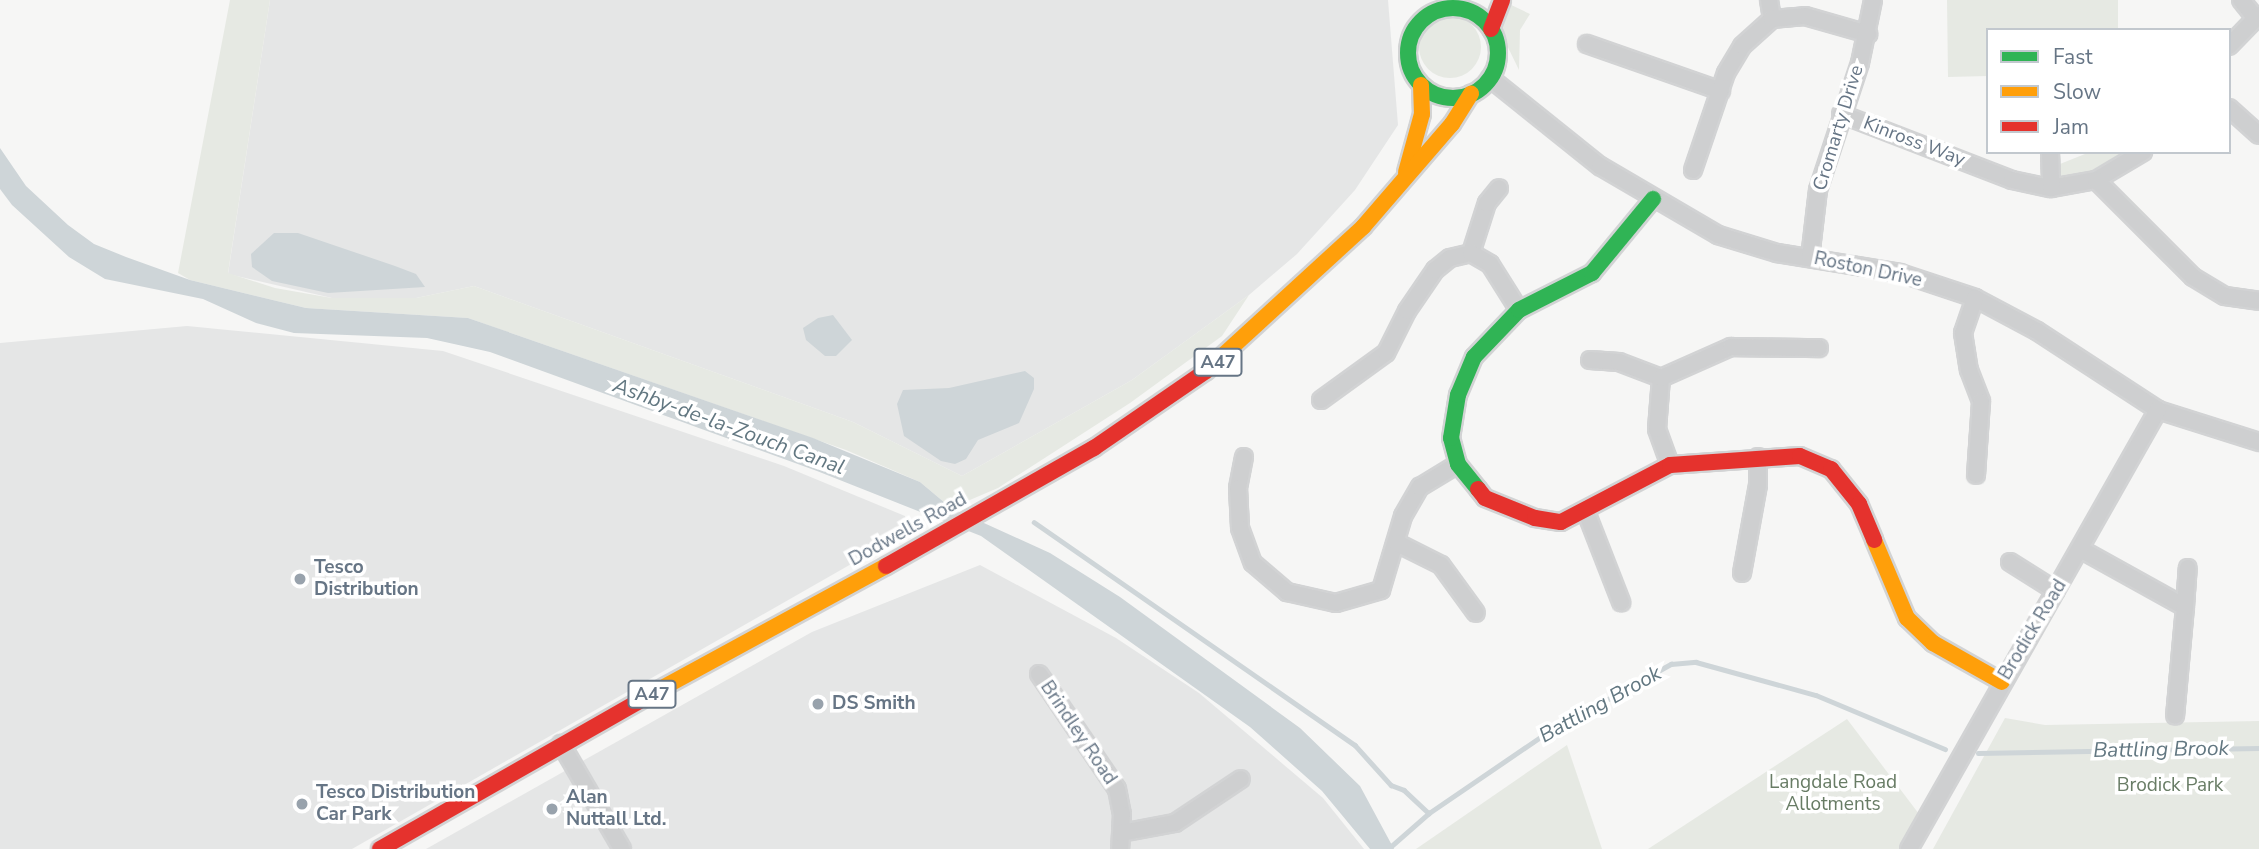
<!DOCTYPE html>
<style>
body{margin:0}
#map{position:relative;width:2259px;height:849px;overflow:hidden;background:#f6f6f5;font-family:"Nunito Sans",sans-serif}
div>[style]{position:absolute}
.built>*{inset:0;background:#e5e6e6}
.green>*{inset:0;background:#e6e9e3}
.round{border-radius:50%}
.water>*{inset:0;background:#ced5d8}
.stream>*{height:4.5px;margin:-2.25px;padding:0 2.25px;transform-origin:2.25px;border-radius:2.25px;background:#ced5d8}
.roads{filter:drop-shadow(2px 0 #d2d3d4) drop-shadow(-2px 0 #d2d3d4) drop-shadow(0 2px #d2d3d4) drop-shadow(0 -2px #d2d3d4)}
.street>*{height:16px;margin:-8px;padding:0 8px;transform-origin:8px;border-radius:8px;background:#cecfd0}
.fast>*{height:16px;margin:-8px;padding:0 8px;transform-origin:8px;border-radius:8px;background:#30b455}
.fast>.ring{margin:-8px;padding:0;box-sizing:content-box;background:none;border:16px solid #30b455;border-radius:50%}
.slow>*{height:16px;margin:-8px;padding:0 8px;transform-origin:8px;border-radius:8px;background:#ff9f0a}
.jam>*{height:16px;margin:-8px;padding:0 8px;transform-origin:8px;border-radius:8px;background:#e5322d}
.dots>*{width:19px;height:19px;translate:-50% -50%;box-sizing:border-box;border:4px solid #fff;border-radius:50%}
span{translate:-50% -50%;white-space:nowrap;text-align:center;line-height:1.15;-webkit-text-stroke:7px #fff;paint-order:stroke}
.shield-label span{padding:2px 5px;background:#fff;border:2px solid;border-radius:5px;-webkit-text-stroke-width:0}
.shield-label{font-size:18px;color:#667585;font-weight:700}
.street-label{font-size:19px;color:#667585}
.poi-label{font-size:19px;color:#667585;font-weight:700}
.left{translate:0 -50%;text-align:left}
.park-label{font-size:19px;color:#687c65}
.water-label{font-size:21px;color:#627781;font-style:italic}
.legend{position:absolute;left:1986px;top:28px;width:245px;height:126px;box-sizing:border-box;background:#fff;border:2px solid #c2c8ce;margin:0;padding:9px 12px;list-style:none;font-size:21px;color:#667585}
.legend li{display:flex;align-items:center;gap:14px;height:35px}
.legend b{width:35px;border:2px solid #c2c8ce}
</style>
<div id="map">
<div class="built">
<i style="clip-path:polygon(270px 0,1388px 0,1398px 125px,1355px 190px,1297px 254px,1249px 295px,1132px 380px,962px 476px,853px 422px,474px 286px,416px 298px,332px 298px,228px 274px)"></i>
<i style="clip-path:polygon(187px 326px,443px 351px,784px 466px,905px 516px,909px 531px,352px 849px,0 849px,0 343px)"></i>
<i style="clip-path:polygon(980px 565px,1116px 638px,1199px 693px,1323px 798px,1364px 849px,426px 849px,812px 632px)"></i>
</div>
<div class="green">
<i style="clip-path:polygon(230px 0,270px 0,228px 273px,275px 288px,332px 298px,416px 298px,474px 286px,853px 422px,962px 476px,1132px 380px,1249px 295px,1222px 336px,1130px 403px,998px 488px,951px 508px,920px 482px,846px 450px,468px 318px,306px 308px,190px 280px,178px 273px)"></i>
<i style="clip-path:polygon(1947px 0,2118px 0,2118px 30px,1988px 30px,1988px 76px,1948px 77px)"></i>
<i style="clip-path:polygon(1507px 3px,1530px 14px,1520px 30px,1519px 70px,1501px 33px)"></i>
<i class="round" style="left:1419px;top:16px;width:62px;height:62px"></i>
<i style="clip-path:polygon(2090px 152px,2143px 152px,2129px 163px,2051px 184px,2050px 168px)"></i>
<i style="clip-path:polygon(2005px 718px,2045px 725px,2259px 721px,2259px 849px,1933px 849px)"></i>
<i style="clip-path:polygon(1847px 719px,1919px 814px,1901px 849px,1648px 849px)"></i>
<i style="clip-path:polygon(1567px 745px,1602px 849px,1416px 849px)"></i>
</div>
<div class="water">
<i style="clip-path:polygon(0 148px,26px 186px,68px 225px,94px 244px,126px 257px,190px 280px,306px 308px,468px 318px,813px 438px,920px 482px,951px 508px,1050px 553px,1120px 597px,1300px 728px,1360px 786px,1394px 849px,1370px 849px,1322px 791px,1250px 727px,981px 536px,817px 471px,490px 352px,427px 338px,294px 333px,256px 323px,203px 299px,105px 279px,69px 257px,12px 205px,0 189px)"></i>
<i style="clip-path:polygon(274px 233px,298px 233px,395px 266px,416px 274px,425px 287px,328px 293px,272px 281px,252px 267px,251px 254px)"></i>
<i style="clip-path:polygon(833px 315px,852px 340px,836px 356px,825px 356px,806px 340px,803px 328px,818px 318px)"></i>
<i style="clip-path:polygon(1025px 371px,1034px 378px,1034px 389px,1019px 423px,978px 440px,966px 459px,955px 464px,941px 461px,904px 436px,897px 404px,903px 390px,949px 388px)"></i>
</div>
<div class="stream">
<i style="left:1034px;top:522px;width:391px;rotate:34.8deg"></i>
<i style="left:1355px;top:745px;width:54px;rotate:48deg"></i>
<i style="left:1391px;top:785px;width:14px;rotate:21deg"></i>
<i style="left:1404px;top:790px;width:34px;rotate:43deg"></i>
<i style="left:1978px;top:753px;width:281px;rotate:-1deg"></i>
<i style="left:1388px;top:849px;width:55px;rotate:-41.3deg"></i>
<i style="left:1429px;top:813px;width:137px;rotate:-34.3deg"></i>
<i style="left:1542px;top:736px;width:148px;rotate:-29.2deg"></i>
<i style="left:1671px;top:664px;width:25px;rotate:-5deg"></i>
<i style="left:1696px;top:662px;width:124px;rotate:15.4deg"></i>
<i style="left:1816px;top:695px;width:140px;rotate:22.7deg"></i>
</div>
<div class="roads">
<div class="street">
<i style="left:1769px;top:0;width:19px;rotate:81deg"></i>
<i style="left:2241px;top:0;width:22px;rotate:51deg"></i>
<i style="left:1587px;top:44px;width:142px;rotate:19.3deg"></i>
<i style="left:2229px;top:46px;width:43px;rotate:-45.9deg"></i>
<i style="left:1490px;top:78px;width:141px;rotate:38.7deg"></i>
<i style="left:1600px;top:166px;width:137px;rotate:30.3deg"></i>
<i style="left:1718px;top:235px;width:62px;rotate:17deg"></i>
<i style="left:1777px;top:253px;width:125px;rotate:9.2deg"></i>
<i style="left:1900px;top:273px;width:79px;rotate:18.4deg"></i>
<i style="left:1975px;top:298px;width:70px;rotate:28deg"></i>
<i style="left:2037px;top:331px;width:145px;rotate:33.1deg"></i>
<i style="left:2158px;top:410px;width:106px;rotate:17.6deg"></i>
<i style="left:2229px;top:108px;width:40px;rotate:42deg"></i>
<i style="left:1841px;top:114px;width:183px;rotate:21.1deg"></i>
<i style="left:2012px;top:180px;width:40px;rotate:12deg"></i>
<i style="left:2051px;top:188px;width:46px;rotate:-10.1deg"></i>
<i style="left:2096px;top:180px;width:55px;rotate:-30.8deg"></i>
<i style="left:2050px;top:152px;width:36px;rotate:88deg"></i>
<i style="left:1693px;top:170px;width:102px;rotate:-71.2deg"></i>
<i style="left:1726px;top:73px;width:31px;rotate:-59deg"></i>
<i style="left:1742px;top:46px;width:40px;rotate:-42deg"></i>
<i style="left:1772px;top:19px;width:33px;rotate:-5deg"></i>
<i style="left:1805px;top:16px;width:66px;rotate:15.9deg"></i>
<i style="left:2096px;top:180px;width:137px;rotate:45deg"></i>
<i style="left:2193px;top:277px;width:37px;rotate:31deg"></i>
<i style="left:2225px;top:296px;width:34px;rotate:8deg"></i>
<i style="left:1471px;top:253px;width:52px;rotate:-72.3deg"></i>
<i style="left:1487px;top:203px;width:19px;rotate:-51deg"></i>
<i style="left:1810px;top:258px;width:68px;rotate:-83.3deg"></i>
<i style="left:1818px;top:190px;width:134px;rotate:-71.7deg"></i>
<i style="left:1860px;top:63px;width:64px;rotate:-78.3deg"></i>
<i style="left:1975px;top:298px;width:37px;rotate:109deg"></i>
<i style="left:1963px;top:333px;width:37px;rotate:81deg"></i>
<i style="left:1969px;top:370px;width:34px;rotate:69deg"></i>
<i style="left:1981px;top:402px;width:73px;rotate:93.9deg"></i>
<i style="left:1590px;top:360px;width:29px;rotate:4deg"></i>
<i style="left:1619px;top:362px;width:45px;rotate:20.9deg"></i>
<i style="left:1321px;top:400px;width:80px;rotate:-35.9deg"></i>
<i style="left:1386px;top:353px;width:47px;rotate:-63.4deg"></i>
<i style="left:1407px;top:311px;width:50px;rotate:-55.7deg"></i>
<i style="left:1435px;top:270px;width:19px;rotate:-39deg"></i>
<i style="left:1450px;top:258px;width:22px;rotate:-13deg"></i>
<i style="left:1471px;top:253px;width:22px;rotate:30deg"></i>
<i style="left:1490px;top:264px;width:54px;rotate:57.8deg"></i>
<i style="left:1244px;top:457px;width:32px;rotate:101deg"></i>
<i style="left:1238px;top:488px;width:40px;rotate:87.1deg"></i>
<i style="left:1240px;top:528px;width:37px;rotate:70deg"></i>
<i style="left:1253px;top:563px;width:45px;rotate:40.5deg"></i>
<i style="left:1287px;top:592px;width:50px;rotate:12.7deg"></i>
<i style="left:1336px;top:603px;width:47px;rotate:-16.1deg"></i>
<i style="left:1381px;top:590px;width:77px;rotate:-73.4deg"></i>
<i style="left:1403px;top:516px;width:34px;rotate:-60deg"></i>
<i style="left:1420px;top:487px;width:44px;rotate:-31.2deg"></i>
<i style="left:1670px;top:465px;width:38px;rotate:-110deg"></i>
<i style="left:1657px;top:429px;width:51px;rotate:-85.5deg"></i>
<i style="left:1661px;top:378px;width:77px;rotate:-23.9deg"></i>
<i style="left:1731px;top:347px;width:88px;rotate:0.7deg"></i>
<i style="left:1586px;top:512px;width:97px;rotate:68.7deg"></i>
<i style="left:1397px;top:543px;width:49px;rotate:26.6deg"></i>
<i style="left:1441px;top:565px;width:59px;rotate:53.9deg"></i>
<i style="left:2082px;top:550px;width:118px;rotate:29deg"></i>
<i style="left:2185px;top:607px;width:109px;rotate:95.2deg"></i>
<i style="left:2010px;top:562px;width:54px;rotate:32.2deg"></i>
<i style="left:1742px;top:573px;width:89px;rotate:-79.7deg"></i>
<i style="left:1758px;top:485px;width:28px;rotate:-90deg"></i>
<i style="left:2185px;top:607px;width:39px;rotate:-86deg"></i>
<i style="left:1039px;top:674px;width:139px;rotate:55.9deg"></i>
<i style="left:1117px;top:789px;width:25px;rotate:79deg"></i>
<i style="left:1122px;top:814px;width:35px;rotate:93deg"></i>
<i style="left:561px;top:744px;width:121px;rotate:59.8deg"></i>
<i style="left:1121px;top:833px;width:55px;rotate:-10.5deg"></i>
<i style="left:1175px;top:823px;width:79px;rotate:-33.7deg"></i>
<i style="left:1909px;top:849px;width:505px;rotate:-60.44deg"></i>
</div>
<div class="fast">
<i class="ring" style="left:1408px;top:8px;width:74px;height:74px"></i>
<i style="left:1478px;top:489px;width:32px;rotate:-129deg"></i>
<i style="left:1458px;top:464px;width:27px;rotate:-105deg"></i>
<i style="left:1451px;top:438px;width:44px;rotate:-80.8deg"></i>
<i style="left:1458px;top:395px;width:41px;rotate:-67.2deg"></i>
<i style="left:1474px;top:357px;width:65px;rotate:-46.2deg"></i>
<i style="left:1519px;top:310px;width:82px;rotate:-26.9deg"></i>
<i style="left:1592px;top:273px;width:96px;rotate:-50.5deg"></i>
</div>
<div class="slow">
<i style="left:1406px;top:172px;width:60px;rotate:-74.6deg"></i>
<i style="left:1422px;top:114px;width:29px;rotate:-92deg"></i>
<i style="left:1206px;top:371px;width:213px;rotate:-42.5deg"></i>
<i style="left:1363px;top:227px;width:136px;rotate:-49.2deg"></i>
<i style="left:1452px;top:124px;width:36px;rotate:-58deg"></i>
<i style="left:1874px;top:540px;width:85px;rotate:67.1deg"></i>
<i style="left:1907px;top:618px;width:36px;rotate:44deg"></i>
<i style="left:1933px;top:643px;width:79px;rotate:29.5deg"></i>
<i style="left:655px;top:692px;width:263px;rotate:-28.6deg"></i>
</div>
<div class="jam">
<i style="left:1491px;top:29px;width:31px;rotate:-69deg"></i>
<i style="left:1478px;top:489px;width:11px;rotate:52deg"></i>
<i style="left:1485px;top:498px;width:54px;rotate:21.8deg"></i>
<i style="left:1535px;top:518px;width:26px;rotate:9deg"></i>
<i style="left:1561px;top:522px;width:123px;rotate:-27.6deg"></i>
<i style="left:1670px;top:465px;width:130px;rotate:-4deg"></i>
<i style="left:1800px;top:456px;width:34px;rotate:23deg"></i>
<i style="left:1831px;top:469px;width:45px;rotate:51.3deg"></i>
<i style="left:1859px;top:504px;width:39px;rotate:67deg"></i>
<i style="left:886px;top:566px;width:239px;rotate:-29.6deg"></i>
<i style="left:1094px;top:448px;width:136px;rotate:-34.5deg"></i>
<i style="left:380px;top:849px;width:317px;rotate:-29.7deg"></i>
</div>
</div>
<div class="dots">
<i style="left:300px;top:579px;background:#98a2ac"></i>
<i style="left:818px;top:704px;background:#98a2ac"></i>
<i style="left:302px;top:804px;background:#98a2ac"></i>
<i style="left:552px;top:809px;background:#98a2ac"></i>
</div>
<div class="shield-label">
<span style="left:1218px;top:362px">A47</span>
<span style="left:652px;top:694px">A47</span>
</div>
<div class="street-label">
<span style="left:1839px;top:128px;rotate:-73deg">Cromarty Drive</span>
<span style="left:1914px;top:142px;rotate:21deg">Kinross Way</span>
<span style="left:1868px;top:270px;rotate:12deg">Roston Drive</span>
<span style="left:908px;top:530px;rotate:-29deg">Dodwells Road</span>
<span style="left:2033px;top:630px;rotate:-59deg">Brodick Road</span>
<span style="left:1078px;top:733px;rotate:56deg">Brindley Road</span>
</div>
<div class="poi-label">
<span class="left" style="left:314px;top:579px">Tesco<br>Distribution</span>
<span class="left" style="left:832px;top:704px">DS Smith</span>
<span class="left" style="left:316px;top:804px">Tesco Distribution<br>Car Park</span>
<span class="left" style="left:566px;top:809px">Alan<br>Nuttall Ltd.</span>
</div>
<div class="park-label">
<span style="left:1833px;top:794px">Langdale Road<br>Allotments</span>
<span style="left:2170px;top:786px">Brodick Park</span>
</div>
<div class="water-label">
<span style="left:729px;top:426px;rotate:20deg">Ashby-de-la-Zouch Canal</span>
<span style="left:1600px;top:704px;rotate:-29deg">Battling Brook</span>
<span style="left:2161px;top:749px;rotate:-1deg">Battling Brook</span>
</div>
<ul class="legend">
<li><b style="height:9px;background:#30b455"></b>Fast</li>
<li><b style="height:9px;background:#ff9f0a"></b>Slow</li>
<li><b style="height:9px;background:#e5322d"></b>Jam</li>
</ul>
</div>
